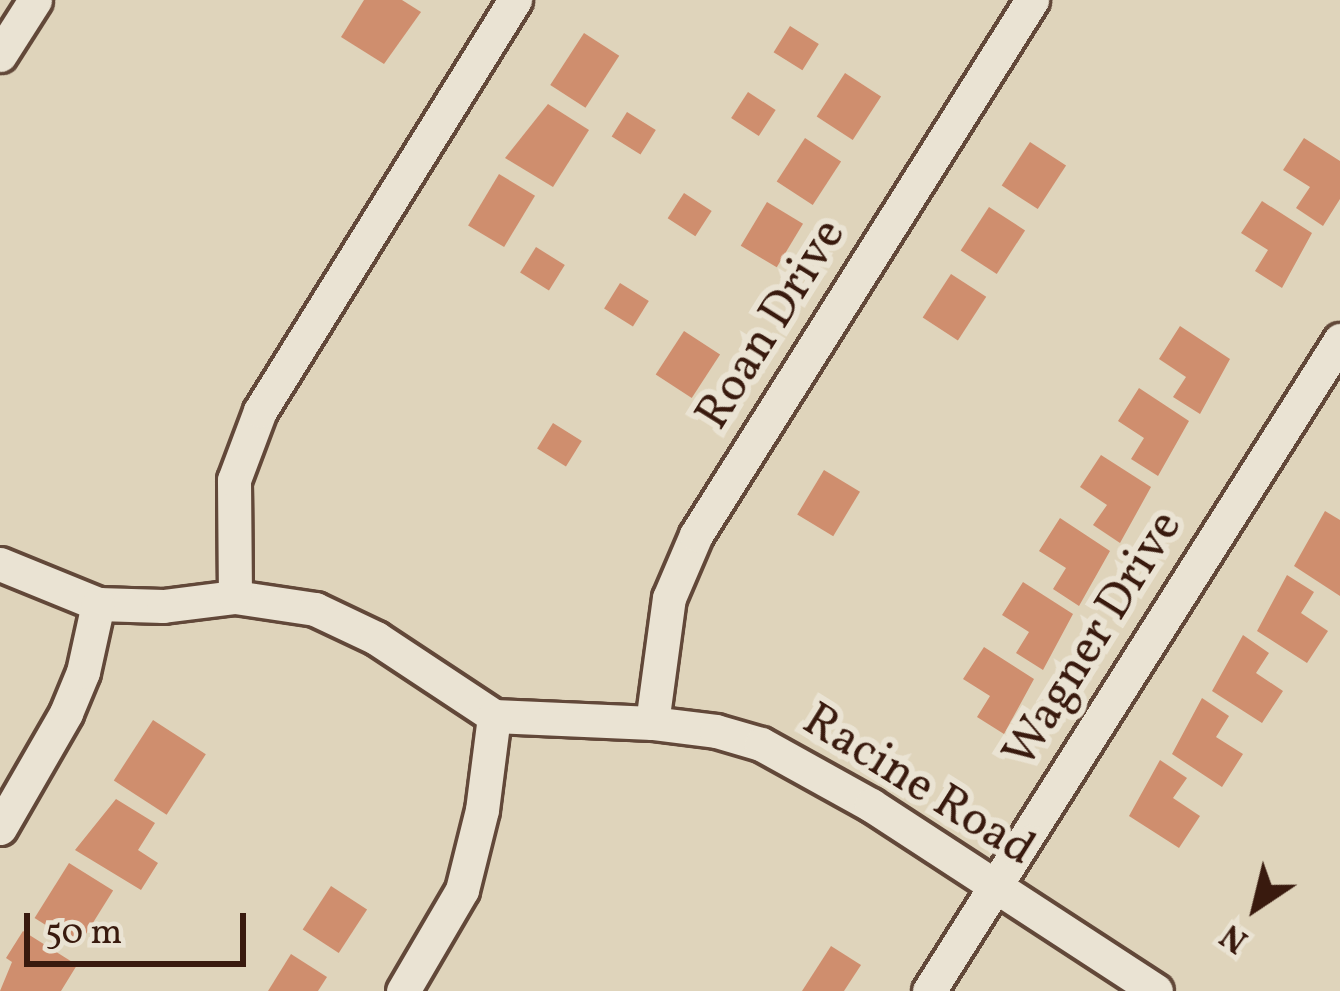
<!DOCTYPE html>
<style>
body{margin:0}
#map{position:relative;width:1340px;height:991px;overflow:hidden;background:#dfd4bb;font-family:Vollkorn,serif}
div>[style]{position:absolute}
.building>*{inset:0;background:#cf8e6e;transform-origin:0 0}
.roads{filter:drop-shadow(3px 0 #624839) drop-shadow(-3px 0 #624839) drop-shadow(0 3px #624839) drop-shadow(0 -3px #624839)}
.street>*{height:33px;margin:-16.5px;padding:0 16.5px;transform-origin:16.5px;border-radius:16.5px;background:#eae3d3}
span{translate:-50% -50%;white-space:nowrap;text-align:center;line-height:1.15;-webkit-text-stroke:12px #eae3d3;paint-order:stroke}
.street-label{font-size:48px;color:#391a0e}
.north{position:absolute;left:1196px;top:847px;width:120px;height:120px;-webkit-text-stroke:9px #eae3d3;paint-order:stroke;rotate:215deg;font-size:33px;font-weight:700;line-height:48px;text-align:center;color:#391a0e}
.north::after{content:'';display:block;margin:auto;width:42px;height:54px;background:#391a0e;clip-path:polygon(50% 0,100% 100%,50% 72%,0 100%)}
.scale{position:absolute;left:24px;top:913px;width:222px;height:54px;box-sizing:border-box;border:6px solid #391a0e;border-top:0;padding-left:15px;font-size:36px;line-height:42px;white-space:nowrap;color:#391a0e;-webkit-text-stroke:9px #eae3d3;paint-order:stroke}
</style>
<div id="map">
<div class="building">
<i style="clip-path:polygon(364px 0,402px 0,421px 12px,384px 64px,341px 37px)"></i>
<i style="left:790px;top:26px;width:34px;height:31px;rotate:32deg"></i>
<i style="left:584px;top:33px;width:42px;height:62px;rotate:33deg"></i>
<i style="left:845px;top:73px;width:43px;height:52px;rotate:33deg"></i>
<i style="left:748px;top:92px;width:33px;height:31px;rotate:33deg"></i>
<i style="clip-path:polygon(548px 104px,589px 130px,553px 187px,505px 158px)"></i>
<i style="left:627px;top:112px;width:34px;height:29px;rotate:32deg"></i>
<i style="left:805px;top:138px;width:43px;height:52px;rotate:33deg"></i>
<i style="clip-path:polygon(1304px 138px,1340px 161px,1340px 199px,1323px 226px,1296px 208px,1310px 187px,1283px 170px)"></i>
<i style="left:1030px;top:142px;width:43px;height:52px;rotate:33deg"></i>
<i style="left:499px;top:174px;width:42px;height:60px;rotate:31deg"></i>
<i style="left:684px;top:193px;width:33px;height:30px;rotate:33deg"></i>
<i style="clip-path:polygon(1262px 201px,1312px 233px,1282px 288px,1255px 271px,1268px 250px,1241px 233px)"></i>
<i style="left:767px;top:202px;width:42px;height:51px;rotate:31deg"></i>
<i style="left:989px;top:207px;width:43px;height:52px;rotate:33deg"></i>
<i style="left:536px;top:247px;width:34px;height:30px;rotate:32deg"></i>
<i style="left:951px;top:274px;width:42px;height:52px;rotate:33deg"></i>
<i style="left:620px;top:283px;width:34px;height:30px;rotate:32deg"></i>
<i style="clip-path:polygon(1180px 326px,1230px 359px,1200px 414px,1173px 397px,1186px 377px,1159px 359px)"></i>
<i style="left:684px;top:331px;width:43px;height:52px;rotate:33deg"></i>
<i style="clip-path:polygon(1139px 388px,1189px 421px,1158px 476px,1131px 459px,1144px 438px,1118px 421px)"></i>
<i style="left:553px;top:423px;width:34px;height:30px;rotate:32deg"></i>
<i style="clip-path:polygon(1101px 455px,1151px 487px,1120px 543px,1093px 525px,1107px 505px,1080px 487px)"></i>
<i style="left:824px;top:470px;width:42px;height:52px;rotate:31deg"></i>
<i style="clip-path:polygon(1325px 511px,1340px 520px,1340px 596px,1294px 566px)"></i>
<i style="clip-path:polygon(1060px 518px,1110px 551px,1079px 606px,1053px 589px,1066px 568px,1039px 551px)"></i>
<i style="clip-path:polygon(1287px 575px,1314px 592px,1301px 613px,1328px 631px,1307px 663px,1257px 631px)"></i>
<i style="clip-path:polygon(1023px 582px,1073px 614px,1043px 670px,1016px 653px,1029px 632px,1002px 615px)"></i>
<i style="clip-path:polygon(1243px 635px,1269px 653px,1256px 673px,1283px 691px,1262px 723px,1212px 691px)"></i>
<i style="clip-path:polygon(984px 647px,1034px 679px,1004px 734px,977px 717px,990px 696px,963px 679px)"></i>
<i style="clip-path:polygon(1202px 698px,1229px 716px,1216px 737px,1243px 754px,1222px 787px,1172px 754px)"></i>
<i style="left:153px;top:720px;width:63px;height:72px;rotate:33deg"></i>
<i style="clip-path:polygon(1160px 760px,1187px 778px,1173px 798px,1200px 816px,1179px 848px,1129px 816px)"></i>
<i style="clip-path:polygon(116px 799px,155px 823px,138px 850px,158px 863px,141px 890px,75px 850px)"></i>
<i style="left:69px;top:863px;width:52px;height:65px;rotate:32deg"></i>
<i style="left:331px;top:886px;width:43px;height:52px;rotate:33deg"></i>
<i style="clip-path:polygon(23px 931px,77px 965px,61px 991px,0 991px,12px 962px,6px 958px)"></i>
<i style="clip-path:polygon(831px 946px,861px 965px,844px 991px,802px 991px)"></i>
<i style="clip-path:polygon(291px 954px,327px 977px,318px 991px,268px 991px)"></i>
</div>
<div class="roads">
<div class="street">
<i style="left:0;top:55px;width:65px;rotate:-57.5deg"></i>
<i style="left:0;top:564px;width:106px;rotate:22.2deg"></i>
<i style="left:98px;top:604px;width:65px;rotate:1.8deg"></i>
<i style="left:163px;top:606px;width:73px;rotate:-7.1deg"></i>
<i style="left:235px;top:597px;width:81px;rotate:8.5deg"></i>
<i style="left:315px;top:609px;width:68px;rotate:25.4deg"></i>
<i style="left:376px;top:638px;width:141px;rotate:33.5deg"></i>
<i style="left:494px;top:716px;width:158px;rotate:2.5deg"></i>
<i style="left:652px;top:723px;width:64px;rotate:7.1deg"></i>
<i style="left:716px;top:731px;width:47px;rotate:16.1deg"></i>
<i style="left:761px;top:744px;width:126px;rotate:29deg"></i>
<i style="left:871px;top:805px;width:340px;rotate:33.1deg"></i>
<i style="left:235px;top:597px;width:117px;rotate:-90.5deg"></i>
<i style="left:234px;top:480px;width:74px;rotate:-69.4deg"></i>
<i style="left:260px;top:411px;width:484px;rotate:-58.2deg"></i>
<i style="left:652px;top:723px;width:126px;rotate:-82.3deg"></i>
<i style="left:669px;top:598px;width:69px;rotate:-66.8deg"></i>
<i style="left:696px;top:535px;width:632px;rotate:-57.87deg"></i>
<i style="left:0;top:828px;width:133px;rotate:-60.1deg"></i>
<i style="left:66px;top:713px;width:44px;rotate:-67.5deg"></i>
<i style="left:83px;top:672px;width:70px;rotate:-77.6deg"></i>
<i style="left:403px;top:991px;width:117px;rotate:-59.7deg"></i>
<i style="left:462px;top:890px;width:82px;rotate:-76deg"></i>
<i style="left:482px;top:810px;width:95px;rotate:-82.7deg"></i>
<i style="left:929px;top:991px;width:770px;rotate:-57.73deg"></i>
</div>
</div>
<div class="street-label">
<span style="left:772px;top:325px;rotate:-58deg">Roan Drive</span>
<span style="left:1094px;top:640px;rotate:-58deg">Wagner Drive</span>
<span style="left:918px;top:786px;rotate:32deg">Racine Road</span>
</div>
<div class="north">N</div>
<div class="scale">50 m</div>
</div>
